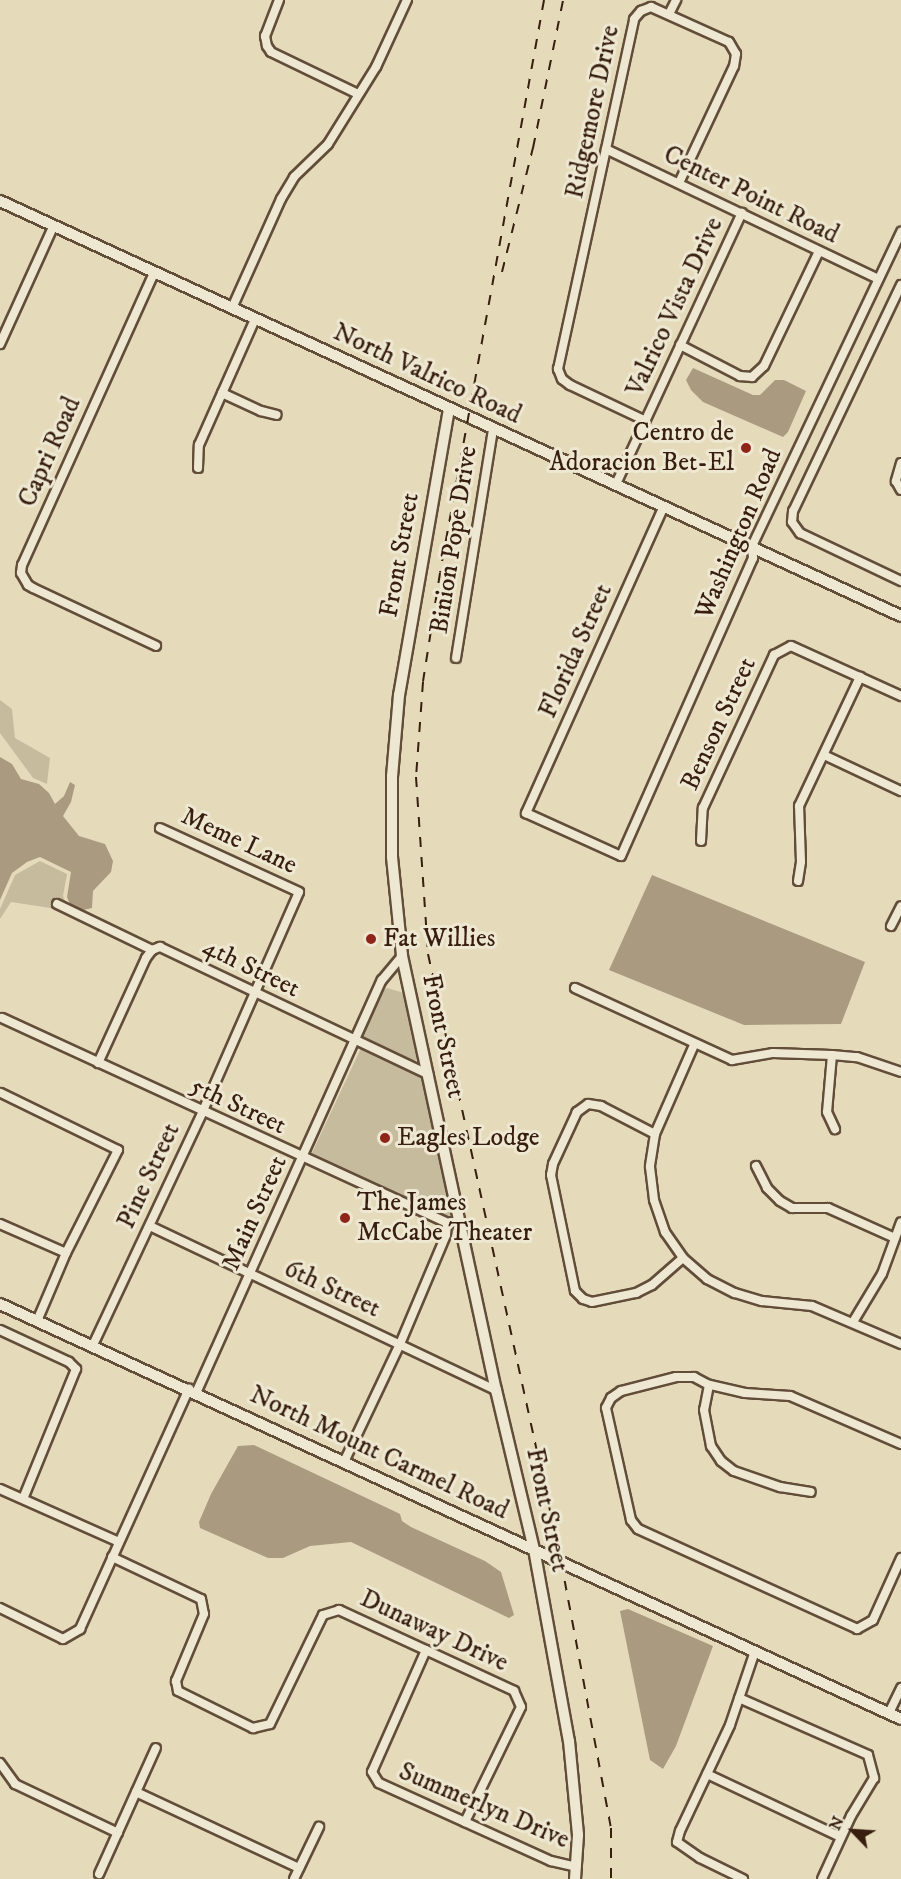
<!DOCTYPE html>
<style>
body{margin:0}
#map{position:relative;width:901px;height:1879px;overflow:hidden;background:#e5dbbb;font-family:"IM FELL DW Pica",serif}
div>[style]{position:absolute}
.green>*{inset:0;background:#c7bb9e}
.water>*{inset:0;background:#aa9b80}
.roads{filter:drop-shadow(2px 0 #624d39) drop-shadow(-2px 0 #624d39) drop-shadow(0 2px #624d39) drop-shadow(0 -2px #624d39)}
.minor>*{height:8px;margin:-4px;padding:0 4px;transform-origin:4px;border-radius:4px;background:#eee8d3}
.tertiary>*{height:10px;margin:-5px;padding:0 5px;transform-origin:5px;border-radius:5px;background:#eee8d3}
.rail>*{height:2px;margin-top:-1px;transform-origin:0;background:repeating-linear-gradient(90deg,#371e0e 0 10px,transparent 0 20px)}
.dots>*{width:16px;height:16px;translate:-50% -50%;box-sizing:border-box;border:3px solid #eee8d3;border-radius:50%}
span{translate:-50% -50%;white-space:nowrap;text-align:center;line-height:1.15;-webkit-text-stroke:6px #eee8d3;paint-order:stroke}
.street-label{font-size:26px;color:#371e0e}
.poi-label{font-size:26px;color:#371e0e}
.right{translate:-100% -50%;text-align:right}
.left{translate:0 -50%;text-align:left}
.north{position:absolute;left:823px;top:1801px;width:60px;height:60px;-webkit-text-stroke:4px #eee8d3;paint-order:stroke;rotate:295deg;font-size:16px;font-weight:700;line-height:24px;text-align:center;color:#371e0e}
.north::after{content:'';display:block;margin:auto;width:21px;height:27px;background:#371e0e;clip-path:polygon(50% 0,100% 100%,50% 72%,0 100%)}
</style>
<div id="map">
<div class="green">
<i style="clip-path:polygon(0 700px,12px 709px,15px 738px,50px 758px,47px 784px,33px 778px,0 733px)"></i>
<i style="clip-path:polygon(40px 861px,67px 874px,63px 896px,66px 904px,54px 899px,51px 906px,57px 909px,11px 902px,0 919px,0 909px,15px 875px)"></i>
<i style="clip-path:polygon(387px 988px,401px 992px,405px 997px,417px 1060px,412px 1061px,363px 1038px,363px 1031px,380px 992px)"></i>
<i style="clip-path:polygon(361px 1048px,424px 1077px,454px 1218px,443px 1218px,310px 1157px)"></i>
</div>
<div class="water">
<i style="clip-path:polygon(693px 368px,753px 395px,760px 395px,775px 380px,784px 380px,806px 391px,788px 432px,783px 437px,703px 402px,691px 390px,686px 380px)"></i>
<i style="clip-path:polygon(0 757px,12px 764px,21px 779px,39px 784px,49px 793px,55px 804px,64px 796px,70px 782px,75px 785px,71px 802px,63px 816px,79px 836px,105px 844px,113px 861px,111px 872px,93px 891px,92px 908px,79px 911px,71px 907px,67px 897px,71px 872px,40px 857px,27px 862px,12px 873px,0 900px)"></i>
<i style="clip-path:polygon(652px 875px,865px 962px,841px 1024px,744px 1025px,609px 970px)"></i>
<i style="clip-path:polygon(254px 1445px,396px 1512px,400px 1514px,402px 1521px,411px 1527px,485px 1561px,501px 1572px,514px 1615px,509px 1618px,351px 1542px,310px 1546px,283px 1558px,268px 1558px,200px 1528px,199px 1522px,211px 1494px,238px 1446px)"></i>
<i style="clip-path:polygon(628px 1609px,713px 1646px,676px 1746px,663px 1769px,650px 1760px,620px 1611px)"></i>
</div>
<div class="roads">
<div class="minor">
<i style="left:279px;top:0;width:39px;rotate:111deg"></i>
<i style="left:265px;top:36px;width:10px;rotate:79deg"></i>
<i style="left:267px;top:46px;width:7px;rotate:56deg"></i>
<i style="left:271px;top:52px;width:97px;rotate:25.8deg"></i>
<i style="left:669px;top:14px;width:16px;rotate:-63deg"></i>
<i style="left:606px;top:149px;width:301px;rotate:25.5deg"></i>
<i style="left:154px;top:273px;width:320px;rotate:114.3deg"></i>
<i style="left:22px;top:565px;width:8px;rotate:97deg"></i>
<i style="left:21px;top:573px;width:14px;rotate:60deg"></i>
<i style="left:28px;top:585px;width:6px;rotate:31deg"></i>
<i style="left:33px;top:588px;width:136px;rotate:25.2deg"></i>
<i style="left:901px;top:285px;width:250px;rotate:115.5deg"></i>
<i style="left:793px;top:511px;width:11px;rotate:95deg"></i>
<i style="left:792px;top:522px;width:14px;rotate:54deg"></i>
<i style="left:800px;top:533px;width:112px;rotate:25.4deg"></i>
<i style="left:232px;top:308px;width:120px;rotate:-65.8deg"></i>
<i style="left:281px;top:199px;width:26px;rotate:-59deg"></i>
<i style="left:294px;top:177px;width:47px;rotate:-44.1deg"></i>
<i style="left:328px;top:144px;width:91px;rotate:-58.1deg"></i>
<i style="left:376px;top:67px;width:74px;rotate:-65.2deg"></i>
<i style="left:0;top:344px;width:128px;rotate:-65.6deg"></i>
<i style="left:680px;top:345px;width:68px;rotate:27.3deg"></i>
<i style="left:740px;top:376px;width:12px;rotate:5deg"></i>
<i style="left:752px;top:377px;width:16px;rotate:-43deg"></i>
<i style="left:764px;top:366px;width:127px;rotate:-64.4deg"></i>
<i style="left:222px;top:393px;width:43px;rotate:24.8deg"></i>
<i style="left:261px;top:411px;width:16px;rotate:14deg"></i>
<i style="left:644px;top:420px;width:82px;rotate:-154.7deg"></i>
<i style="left:570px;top:385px;width:10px;rotate:-143deg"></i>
<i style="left:562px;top:379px;width:11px;rotate:-112deg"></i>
<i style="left:558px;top:369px;width:358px;rotate:-77.7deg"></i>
<i style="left:634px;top:19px;width:11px;rotate:-49deg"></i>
<i style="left:641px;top:11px;width:11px;rotate:-22deg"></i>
<i style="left:651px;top:7px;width:85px;rotate:24.2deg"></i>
<i style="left:729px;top:42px;width:14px;rotate:60deg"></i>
<i style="left:736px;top:54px;width:12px;rotate:99deg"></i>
<i style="left:734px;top:66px;width:129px;rotate:115.2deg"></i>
<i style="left:901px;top:463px;width:19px;rotate:106deg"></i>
<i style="left:896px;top:481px;width:10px;rotate:61deg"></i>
<i style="left:198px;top:468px;width:23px;rotate:-88deg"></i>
<i style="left:199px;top:445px;width:138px;rotate:-66deg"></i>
<i style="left:616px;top:484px;width:299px;rotate:-65.1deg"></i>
<i style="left:664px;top:506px;width:337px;rotate:114.2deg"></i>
<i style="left:526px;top:813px;width:104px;rotate:24.4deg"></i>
<i style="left:621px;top:856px;width:326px;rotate:-66.1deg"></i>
<i style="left:753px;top:558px;width:12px;rotate:-95deg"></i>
<i style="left:752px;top:546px;width:348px;rotate:-64.6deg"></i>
<i style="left:456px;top:658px;width:232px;rotate:-80.8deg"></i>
<i style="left:824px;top:755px;width:85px;rotate:25.1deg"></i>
<i style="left:701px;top:841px;width:33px;rotate:-87deg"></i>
<i style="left:703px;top:808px;width:169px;rotate:-65.1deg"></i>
<i style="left:774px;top:655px;width:19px;rotate:-28deg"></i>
<i style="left:791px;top:646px;width:121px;rotate:24.4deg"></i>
<i style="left:798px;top:881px;width:19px;rotate:-81deg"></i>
<i style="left:801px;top:862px;width:56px;rotate:-92deg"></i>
<i style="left:799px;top:806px;width:143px;rotate:-64.7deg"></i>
<i style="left:57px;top:904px;width:106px;rotate:25.8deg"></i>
<i style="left:152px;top:950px;width:9px;rotate:-21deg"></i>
<i style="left:160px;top:947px;width:297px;rotate:25.4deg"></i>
<i style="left:891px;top:926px;width:22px;rotate:-63deg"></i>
<i style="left:575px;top:988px;width:173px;rotate:24.6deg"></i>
<i style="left:732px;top:1060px;width:42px;rotate:-9.7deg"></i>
<i style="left:773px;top:1053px;width:59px;rotate:1.9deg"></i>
<i style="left:832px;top:1055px;width:25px;rotate:5deg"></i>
<i style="left:857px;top:1057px;width:46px;rotate:18.8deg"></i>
<i style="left:2px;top:1018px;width:490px;rotate:24.7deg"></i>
<i style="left:447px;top:1223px;width:13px;rotate:-9deg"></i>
<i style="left:694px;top:1045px;width:97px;rotate:113.7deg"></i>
<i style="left:655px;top:1134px;width:33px;rotate:99deg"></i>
<i style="left:650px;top:1167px;width:33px;rotate:83deg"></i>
<i style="left:654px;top:1200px;width:34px;rotate:71deg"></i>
<i style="left:665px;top:1232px;width:32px;rotate:55deg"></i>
<i style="left:683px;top:1258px;width:32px;rotate:41deg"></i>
<i style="left:707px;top:1279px;width:31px;rotate:27deg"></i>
<i style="left:735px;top:1293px;width:28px;rotate:17deg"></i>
<i style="left:762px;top:1301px;width:50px;rotate:5.7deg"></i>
<i style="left:812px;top:1306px;width:97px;rotate:23.1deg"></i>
<i style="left:832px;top:1055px;width:57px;rotate:95deg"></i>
<i style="left:827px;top:1112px;width:19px;rotate:65deg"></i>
<i style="left:98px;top:1063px;width:115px;rotate:-65.4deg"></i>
<i style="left:146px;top:958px;width:10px;rotate:-53deg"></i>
<i style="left:1px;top:1093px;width:130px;rotate:26deg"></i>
<i style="left:118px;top:1150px;width:115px;rotate:116.8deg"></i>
<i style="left:66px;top:1253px;width:74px;rotate:113.1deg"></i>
<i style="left:655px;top:1134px;width:61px;rotate:-152.6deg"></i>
<i style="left:601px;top:1106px;width:13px;rotate:-171deg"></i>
<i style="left:588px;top:1104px;width:14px;rotate:144deg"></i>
<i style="left:577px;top:1112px;width:57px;rotate:114.8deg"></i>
<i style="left:553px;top:1164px;width:11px;rotate:100deg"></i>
<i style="left:551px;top:1175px;width:118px;rotate:78.3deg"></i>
<i style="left:575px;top:1291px;width:11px;rotate:45deg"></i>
<i style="left:583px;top:1299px;width:9px;rotate:18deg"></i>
<i style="left:592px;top:1302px;width:45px;rotate:-11.6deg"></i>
<i style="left:636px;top:1293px;width:18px;rotate:-27deg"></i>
<i style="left:652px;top:1285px;width:41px;rotate:-41.1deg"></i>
<i style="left:756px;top:1166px;width:25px;rotate:63deg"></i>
<i style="left:767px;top:1188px;width:18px;rotate:45deg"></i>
<i style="left:780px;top:1201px;width:14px;rotate:30deg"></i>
<i style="left:792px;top:1208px;width:36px"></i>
<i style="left:828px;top:1208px;width:73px;rotate:24.1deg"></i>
<i style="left:0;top:1224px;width:72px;rotate:23.7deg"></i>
<i style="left:150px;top:1226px;width:383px;rotate:25.4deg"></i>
<i style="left:853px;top:1322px;width:56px;rotate:-58.9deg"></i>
<i style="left:882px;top:1274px;width:55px;rotate:-69.9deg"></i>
<i style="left:0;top:1330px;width:76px;rotate:24.9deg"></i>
<i style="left:69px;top:1362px;width:10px;rotate:45deg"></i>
<i style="left:76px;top:1369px;width:140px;rotate:112.2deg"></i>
<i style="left:93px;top:1345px;width:256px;rotate:-64.8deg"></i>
<i style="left:202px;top:1113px;width:241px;rotate:-66.3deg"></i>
<i style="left:299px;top:892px;width:153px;rotate:-155.3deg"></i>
<i style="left:709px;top:1385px;width:25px;rotate:101deg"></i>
<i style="left:704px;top:1410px;width:37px;rotate:79deg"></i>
<i style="left:711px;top:1446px;width:18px;rotate:56deg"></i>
<i style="left:721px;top:1461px;width:16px;rotate:38deg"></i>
<i style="left:734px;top:1471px;width:49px;rotate:19.2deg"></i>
<i style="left:780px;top:1487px;width:31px;rotate:9deg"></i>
<i style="left:196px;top:1393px;width:453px;rotate:-65.8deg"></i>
<i style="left:382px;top:980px;width:31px;rotate:-50deg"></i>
<i style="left:901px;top:1444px;width:121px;rotate:-156.6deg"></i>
<i style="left:790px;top:1396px;width:45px;rotate:-176.2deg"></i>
<i style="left:745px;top:1393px;width:37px;rotate:-167deg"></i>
<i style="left:709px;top:1385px;width:17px;rotate:-152deg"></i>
<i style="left:694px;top:1377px;width:18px;rotate:180deg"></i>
<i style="left:676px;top:1377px;width:57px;rotate:165.7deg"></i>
<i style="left:621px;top:1391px;width:12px;rotate:145deg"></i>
<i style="left:611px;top:1398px;width:11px;rotate:117deg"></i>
<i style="left:606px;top:1408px;width:115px;rotate:77.4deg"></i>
<i style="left:631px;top:1520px;width:11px;rotate:52deg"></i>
<i style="left:638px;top:1529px;width:241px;rotate:24.5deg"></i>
<i style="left:857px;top:1629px;width:18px;rotate:-29deg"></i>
<i style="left:873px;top:1620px;width:68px;rotate:-65.7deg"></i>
<i style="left:344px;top:1462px;width:131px;rotate:-64.6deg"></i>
<i style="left:400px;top:1344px;width:118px;rotate:-67.1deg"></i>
<i style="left:446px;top:1235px;width:12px;rotate:-85deg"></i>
<i style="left:0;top:1489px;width:130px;rotate:24deg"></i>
<i style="left:112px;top:1557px;width:98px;rotate:25.3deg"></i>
<i style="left:201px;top:1599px;width:15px;rotate:79deg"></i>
<i style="left:204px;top:1614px;width:73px;rotate:112.7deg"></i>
<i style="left:176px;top:1681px;width:10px;rotate:79deg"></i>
<i style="left:178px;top:1691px;width:84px;rotate:26.3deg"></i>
<i style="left:253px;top:1728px;width:17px;rotate:-13deg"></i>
<i style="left:270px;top:1724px;width:121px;rotate:-64.1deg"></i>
<i style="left:323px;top:1615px;width:17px;rotate:-17deg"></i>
<i style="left:339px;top:1610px;width:193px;rotate:24.8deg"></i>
<i style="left:514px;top:1691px;width:17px;rotate:66deg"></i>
<i style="left:521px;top:1707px;width:128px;rotate:116deg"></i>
<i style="left:0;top:1608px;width:70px;rotate:26.2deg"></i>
<i style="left:63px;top:1639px;width:20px;rotate:-30deg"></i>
<i style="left:80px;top:1629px;width:264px;rotate:-65.6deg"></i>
<i style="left:426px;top:1650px;width:133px;rotate:113.9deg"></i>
<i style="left:372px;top:1772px;width:13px;rotate:58deg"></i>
<i style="left:379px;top:1783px;width:189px;rotate:24.4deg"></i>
<i style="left:551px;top:1861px;width:26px;rotate:13deg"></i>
<i style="left:739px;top:1698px;width:141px;rotate:23.8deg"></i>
<i style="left:868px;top:1755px;width:24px;rotate:75deg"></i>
<i style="left:874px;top:1778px;width:44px;rotate:121.2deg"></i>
<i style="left:851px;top:1816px;width:69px;rotate:114.7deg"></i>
<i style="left:889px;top:1713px;width:28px;rotate:-64deg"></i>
<i style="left:0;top:1763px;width:26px;rotate:54deg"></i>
<i style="left:15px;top:1784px;width:114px;rotate:25.4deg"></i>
<i style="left:707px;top:1774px;width:148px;rotate:25.2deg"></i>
<i style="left:136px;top:1792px;width:180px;rotate:25deg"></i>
<i style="left:99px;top:1874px;width:138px;rotate:-65.7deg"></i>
<i style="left:294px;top:1879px;width:58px;rotate:-64.3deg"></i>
<i style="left:743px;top:1879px;width:48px;rotate:-154deg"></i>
<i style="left:700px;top:1858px;width:28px;rotate:-145deg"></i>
<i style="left:677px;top:1842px;width:11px;rotate:-75deg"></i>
<i style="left:680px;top:1831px;width:117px;rotate:-64.7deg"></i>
<i style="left:730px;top:1725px;width:78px;rotate:-71.3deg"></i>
</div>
<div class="tertiary">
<i style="left:0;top:201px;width:992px;rotate:24.73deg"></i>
<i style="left:449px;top:409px;width:290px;rotate:99.9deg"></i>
<i style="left:399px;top:695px;width:81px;rotate:94.9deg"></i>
<i style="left:392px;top:776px;width:81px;rotate:90deg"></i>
<i style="left:392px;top:857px;width:100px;rotate:84.2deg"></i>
<i style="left:402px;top:956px;width:444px;rotate:77.8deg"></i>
<i style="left:496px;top:1390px;width:163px;rotate:76.6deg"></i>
<i style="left:534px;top:1549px;width:195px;rotate:79.7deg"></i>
<i style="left:569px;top:1741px;width:94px;rotate:84.5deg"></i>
<i style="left:578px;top:1835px;width:44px;rotate:93.9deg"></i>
<i style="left:0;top:1304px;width:992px;rotate:24.73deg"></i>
</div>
</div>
<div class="rail">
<i style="left:544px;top:0;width:582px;rotate:100.29deg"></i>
<i style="left:440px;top:573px;width:110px;rotate:98.9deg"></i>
<i style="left:423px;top:682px;width:95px;rotate:94.2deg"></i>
<i style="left:416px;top:777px;width:177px;rotate:86.1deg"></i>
<i style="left:428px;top:954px;width:621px;rotate:77.64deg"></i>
<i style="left:561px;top:1561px;width:272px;rotate:79.4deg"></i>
<i style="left:611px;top:1828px;width:51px;rotate:90deg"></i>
<i style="left:502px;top:272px;width:128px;rotate:-76deg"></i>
<i style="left:533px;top:148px;width:151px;rotate:-78.5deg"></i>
</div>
<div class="dots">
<i style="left:746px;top:448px;background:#8f2418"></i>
<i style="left:371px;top:939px;background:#8f2418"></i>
<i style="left:385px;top:1138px;background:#8f2418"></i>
<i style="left:345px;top:1218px;background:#8f2418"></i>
</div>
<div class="street-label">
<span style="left:593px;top:112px;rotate:-78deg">Ridgemore Drive</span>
<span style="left:751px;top:195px;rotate:26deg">Center Point Road</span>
<span style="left:675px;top:307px;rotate:-65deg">Valrico Vista Drive</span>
<span style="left:427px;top:374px;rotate:25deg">North Valrico Road</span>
<span style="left:50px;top:452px;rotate:-66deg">Capri Road</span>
<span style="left:739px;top:534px;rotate:-67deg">Washington Road</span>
<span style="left:454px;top:540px;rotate:-81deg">Binion Pope Drive</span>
<span style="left:400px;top:555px;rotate:-80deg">Front Street</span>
<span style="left:576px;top:651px;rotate:-66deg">Florida Street</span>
<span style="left:719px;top:724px;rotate:-65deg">Benson Street</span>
<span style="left:239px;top:841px;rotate:25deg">Meme Lane</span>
<span style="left:251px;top:968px;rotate:26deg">4th Street</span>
<span style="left:443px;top:1036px;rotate:78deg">Front Street</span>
<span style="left:238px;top:1106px;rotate:25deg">5th Street</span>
<span style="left:149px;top:1176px;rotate:-65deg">Pine Street</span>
<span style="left:255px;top:1213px;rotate:-66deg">Main Street</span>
<span style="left:332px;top:1289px;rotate:25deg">6th Street</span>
<span style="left:379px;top:1453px;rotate:25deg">North Mount Carmel Road</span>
<span style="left:547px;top:1510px;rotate:78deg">Front Street</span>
<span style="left:434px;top:1631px;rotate:25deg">Dunaway Drive</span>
<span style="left:484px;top:1806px;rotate:23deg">Summerlyn Drive</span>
</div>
<div class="poi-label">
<span class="right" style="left:734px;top:448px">Centro de<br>Adoracion Bet-El</span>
<span class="left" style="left:383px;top:939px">Fat Willies</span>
<span class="left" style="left:397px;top:1138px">Eagles Lodge</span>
<span class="left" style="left:357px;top:1218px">The James<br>McCabe Theater</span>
</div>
<div class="north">N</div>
</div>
